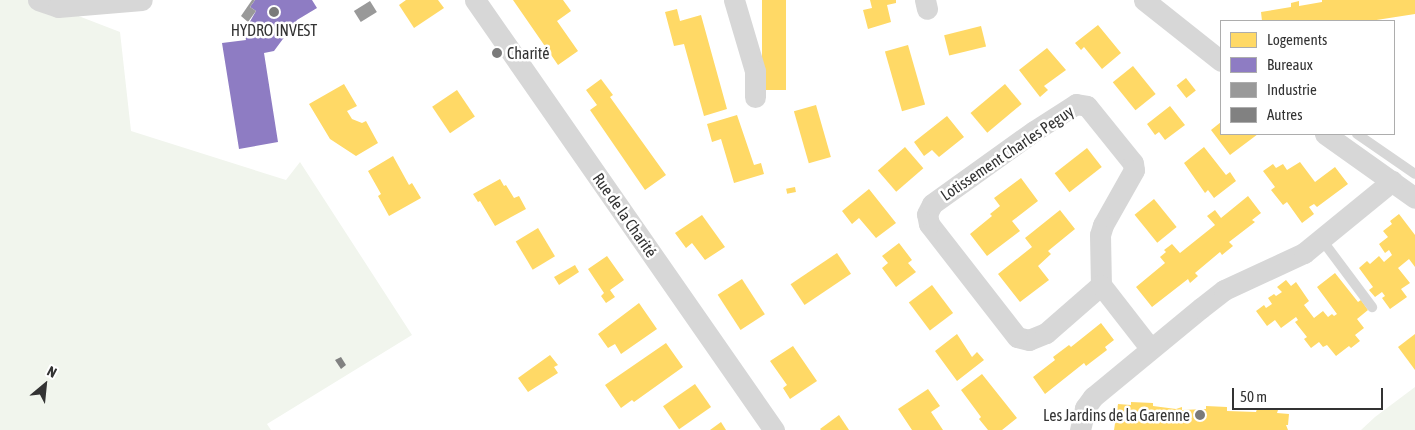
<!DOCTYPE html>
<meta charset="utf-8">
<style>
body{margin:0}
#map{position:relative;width:1415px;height:430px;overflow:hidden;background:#fff;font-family:"Asap Condensed",sans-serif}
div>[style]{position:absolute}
.green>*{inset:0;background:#f1f5ed}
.homes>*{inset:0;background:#ffd966;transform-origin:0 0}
.offices>*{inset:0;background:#8e7cc3}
.industry>*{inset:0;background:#999;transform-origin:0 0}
.building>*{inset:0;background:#818181}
.lane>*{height:10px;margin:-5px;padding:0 5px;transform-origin:5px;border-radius:5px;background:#d7d7d7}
.street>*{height:21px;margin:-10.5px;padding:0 10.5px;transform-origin:10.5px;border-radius:10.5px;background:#d7d7d7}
.dots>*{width:14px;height:14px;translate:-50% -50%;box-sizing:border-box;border:2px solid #fff;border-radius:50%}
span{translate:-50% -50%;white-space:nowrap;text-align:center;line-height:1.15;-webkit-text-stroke:5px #fff;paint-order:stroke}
.poi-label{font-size:16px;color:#333}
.left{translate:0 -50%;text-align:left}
.right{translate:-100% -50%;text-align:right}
.street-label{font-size:16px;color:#333}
.legend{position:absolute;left:1220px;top:20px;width:175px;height:115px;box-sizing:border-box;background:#fff;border:1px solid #adadad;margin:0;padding:6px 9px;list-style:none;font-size:15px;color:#333}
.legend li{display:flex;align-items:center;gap:10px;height:25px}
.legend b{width:25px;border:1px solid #adadad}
.north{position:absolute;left:20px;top:360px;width:50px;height:50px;-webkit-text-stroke:4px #fff;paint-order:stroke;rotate:28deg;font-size:14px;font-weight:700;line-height:20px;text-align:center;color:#333}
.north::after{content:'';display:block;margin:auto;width:18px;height:22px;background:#333;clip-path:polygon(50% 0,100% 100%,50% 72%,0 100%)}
.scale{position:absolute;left:1232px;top:388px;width:151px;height:22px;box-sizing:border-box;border:2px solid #333;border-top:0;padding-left:6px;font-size:15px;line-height:18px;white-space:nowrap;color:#333;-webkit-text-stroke:4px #fff;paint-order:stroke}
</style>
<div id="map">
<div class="green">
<i style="clip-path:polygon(0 0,37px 0,120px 32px,131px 131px,286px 180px,300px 162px,412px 335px,267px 424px,271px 430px,0 430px)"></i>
<i style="clip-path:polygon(1415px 387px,1415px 430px,1361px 430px,1375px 417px)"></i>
</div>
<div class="homes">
<i style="clip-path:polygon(406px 0,438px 0,444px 8px,414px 28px,399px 5px)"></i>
<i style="clip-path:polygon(513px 0,563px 0,571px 11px,557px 21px,578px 51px,558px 65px)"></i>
<i style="left:762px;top:0;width:24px;height:90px"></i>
<i style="clip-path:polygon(870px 0,896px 0,896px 3px,887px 5px,891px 22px,868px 29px,863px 10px,872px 8px)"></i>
<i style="clip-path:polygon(1322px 0,1415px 0,1415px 14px,1370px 21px,1262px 21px,1261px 12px,1291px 7px,1291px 3px,1299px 1px,1299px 6px,1322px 2px)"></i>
<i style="clip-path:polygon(677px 9px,680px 21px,701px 15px,727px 109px,704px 116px,684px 44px,674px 46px,665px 12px)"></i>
<i style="clip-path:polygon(1098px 25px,1121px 53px,1102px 69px,1084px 47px,1081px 50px,1075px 43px)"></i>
<i style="left:981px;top:26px;width:21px;height:38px;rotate:76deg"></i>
<i style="left:908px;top:45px;width:62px;height:24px;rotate:74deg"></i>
<i style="clip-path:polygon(1047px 48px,1066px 70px,1044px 86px,1048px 90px,1040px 97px,1019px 70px)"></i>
<i style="left:1133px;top:66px;width:36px;height:26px;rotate:51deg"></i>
<i style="left:1186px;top:78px;width:16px;height:12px;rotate:52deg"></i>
<i style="clip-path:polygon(601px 79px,613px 95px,610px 97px,666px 175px,645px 190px,590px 110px,597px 105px,586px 90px)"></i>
<i style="clip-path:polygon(344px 84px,357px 106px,347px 111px,352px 119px,362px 123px,366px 121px,378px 143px,356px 156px,330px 139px,309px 104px)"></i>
<i style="left:1005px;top:84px;width:26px;height:45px;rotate:50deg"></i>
<i style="left:457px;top:90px;width:32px;height:30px;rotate:56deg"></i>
<i style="left:816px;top:105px;width:54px;height:23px;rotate:74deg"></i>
<i style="clip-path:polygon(1170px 106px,1185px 125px,1165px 140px,1159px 132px,1155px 135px,1147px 124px)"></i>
<i style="clip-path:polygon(737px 115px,754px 165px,761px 163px,764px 174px,734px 183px,721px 139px,712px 142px,707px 124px)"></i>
<i style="clip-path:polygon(947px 116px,964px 137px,939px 157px,932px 150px,924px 156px,914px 142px)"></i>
<i style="clip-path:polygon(1221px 122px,1221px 134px,1258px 134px,1230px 155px,1211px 130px)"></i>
<i style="left:905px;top:147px;width:28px;height:36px;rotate:49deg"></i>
<i style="clip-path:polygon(1204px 147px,1226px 175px,1230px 172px,1236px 181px,1214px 198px,1208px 190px,1205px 193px,1184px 163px)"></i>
<i style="left:1087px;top:148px;width:24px;height:41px;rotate:52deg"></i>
<i style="clip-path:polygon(393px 156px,409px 185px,412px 183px,421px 198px,389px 216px,378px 196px,381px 194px,368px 171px)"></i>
<i style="clip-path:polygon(1300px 162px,1315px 182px,1335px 167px,1348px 184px,1317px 207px,1314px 204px,1309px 207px,1314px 214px,1302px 223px,1287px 202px,1283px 205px,1271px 190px,1275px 187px,1263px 171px,1273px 164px,1276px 168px,1283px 164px,1287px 170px)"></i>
<i style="clip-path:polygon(1021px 178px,1038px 201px,1012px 221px,1020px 231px,987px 256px,970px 234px,992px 216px,990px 214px,1000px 206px,994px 198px)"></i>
<i style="clip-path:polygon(500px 179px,504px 186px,506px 185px,514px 198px,519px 196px,526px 209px,495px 226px,480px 201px,478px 202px,473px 194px)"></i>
<i style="left:795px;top:187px;width:5px;height:9px;rotate:79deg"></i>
<i style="clip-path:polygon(869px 189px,896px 223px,876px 238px,859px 218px,852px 224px,842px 211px)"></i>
<i style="clip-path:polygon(1248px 196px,1261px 213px,1252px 220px,1255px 222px,1229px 242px,1233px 246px,1222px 255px,1220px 252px,1195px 273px,1198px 276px,1190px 283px,1188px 279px,1152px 307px,1136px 287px,1165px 263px,1160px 257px,1166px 252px,1164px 250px,1172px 244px,1180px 253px,1215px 225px,1207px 216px,1215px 210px,1221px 218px)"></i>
<i style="left:1154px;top:199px;width:36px;height:25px;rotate:51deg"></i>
<i style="clip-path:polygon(1060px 210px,1075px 229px,1048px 251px,1051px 254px,1038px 266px,1049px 280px,1020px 302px,998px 274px,1032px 247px,1025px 238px)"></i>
<i style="clip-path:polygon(1399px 214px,1415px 235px,1415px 267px,1409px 259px,1398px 268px,1410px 283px,1401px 289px,1407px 297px,1390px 309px,1382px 298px,1385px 296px,1382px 292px,1375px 297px,1369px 290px,1373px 287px,1359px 268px,1367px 261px,1370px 264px,1379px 256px,1384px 262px,1392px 255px,1389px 250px,1385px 253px,1379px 244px,1388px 237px,1383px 231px,1392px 224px,1390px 221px)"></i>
<i style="clip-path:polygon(702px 215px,725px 247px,705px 260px,692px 243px,686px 248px,675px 233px)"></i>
<i style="left:538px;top:228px;width:33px;height:26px;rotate:59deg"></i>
<i style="clip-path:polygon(899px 243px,912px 260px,908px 263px,916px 272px,896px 287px,882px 268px,888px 263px,882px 256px)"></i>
<i style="left:837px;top:253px;width:25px;height:56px;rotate:56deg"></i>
<i style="clip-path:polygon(607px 256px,624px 280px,610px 290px,615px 297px,606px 303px,601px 296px,604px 293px,588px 269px)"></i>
<i style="clip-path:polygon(575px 265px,579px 272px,559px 285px,554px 277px)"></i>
<i style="clip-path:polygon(1335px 273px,1358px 302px,1361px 300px,1368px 310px,1357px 319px,1364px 328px,1355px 335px,1360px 341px,1351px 348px,1349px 346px,1336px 356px,1327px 345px,1323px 347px,1319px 342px,1311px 348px,1304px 339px,1307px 337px,1295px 322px,1298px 320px,1296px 317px,1281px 328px,1275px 320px,1267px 326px,1256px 311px,1264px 305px,1266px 308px,1272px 304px,1268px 298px,1274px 294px,1276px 296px,1282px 292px,1277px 287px,1286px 280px,1291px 286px,1296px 282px,1309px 301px,1304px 305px,1314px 318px,1323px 311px,1328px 317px,1332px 314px,1334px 316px,1337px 314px,1317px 287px)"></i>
<i style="left:742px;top:279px;width:42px;height:29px;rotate:57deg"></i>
<i style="left:932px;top:285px;width:35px;height:29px;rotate:53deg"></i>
<i style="clip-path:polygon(639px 303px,657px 329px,621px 354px,615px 344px,608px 348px,598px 334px)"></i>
<i style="clip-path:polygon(1101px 323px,1114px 340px,1105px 347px,1107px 350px,1086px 366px,1084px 363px,1045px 394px,1033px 377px,1055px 360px,1053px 357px,1069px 345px,1071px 347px)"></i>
<i style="clip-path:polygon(957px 334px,972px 357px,977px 352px,984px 360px,957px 381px,935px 351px)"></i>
<i style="clip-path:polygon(1415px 334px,1415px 370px,1398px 347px)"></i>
<i style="clip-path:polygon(666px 343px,683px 367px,634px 402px,632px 400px,621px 408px,605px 385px)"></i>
<i style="clip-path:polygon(793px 346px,817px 381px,790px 399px,783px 388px,787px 385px,770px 361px)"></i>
<i style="clip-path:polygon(550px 355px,558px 365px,554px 367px,558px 373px,528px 392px,518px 378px)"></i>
<i style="clip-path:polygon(982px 374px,1017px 418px,1002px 430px,988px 430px,979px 419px,981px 417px,961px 390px)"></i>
<i style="left:695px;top:384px;width:28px;height:39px;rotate:55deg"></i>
<i style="clip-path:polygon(928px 389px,940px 406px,931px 412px,943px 430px,912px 430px,898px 409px)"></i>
<i style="clip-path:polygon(1131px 402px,1153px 403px,1153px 406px,1176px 409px,1182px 407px,1182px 410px,1206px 409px,1206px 406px,1227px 407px,1227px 411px,1256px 412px,1257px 409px,1278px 410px,1277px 413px,1289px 414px,1288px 425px,1286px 425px,1288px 430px,1114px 430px,1118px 404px,1131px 405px)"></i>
<i style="clip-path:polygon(839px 415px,849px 430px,821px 430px,820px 429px)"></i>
<i style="clip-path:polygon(721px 422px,726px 430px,710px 430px)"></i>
</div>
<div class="offices">
<i style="clip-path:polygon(255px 0,312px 0,317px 8px,297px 20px,274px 51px,264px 53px,278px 142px,239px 149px,222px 43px,246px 40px,244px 32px,256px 11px,250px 7px)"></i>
</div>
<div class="industry">
<i style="clip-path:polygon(252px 0,255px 0,250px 7px,256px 11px,248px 22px,241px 16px)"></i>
<i style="left:370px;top:1px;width:13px;height:19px;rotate:58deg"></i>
</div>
<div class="building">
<i style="clip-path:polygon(341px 357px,346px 365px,341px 369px,335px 360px)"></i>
</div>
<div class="lane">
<i style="left:1357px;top:134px;width:70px;rotate:34.6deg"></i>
<i style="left:1322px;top:240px;width:84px;rotate:53.3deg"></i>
</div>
<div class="street">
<i style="left:38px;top:0;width:21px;rotate:19deg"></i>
<i style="left:58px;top:7px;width:84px;rotate:-4.8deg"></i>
<i style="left:475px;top:0;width:524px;rotate:55.19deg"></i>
<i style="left:734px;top:0;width:74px;rotate:73.5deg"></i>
<i style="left:755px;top:71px;width:26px;rotate:90deg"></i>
<i style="left:925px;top:0;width:9px;rotate:77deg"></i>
<i style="left:1144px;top:0;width:98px;rotate:38.4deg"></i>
<i style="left:1325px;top:134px;width:110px;rotate:35.4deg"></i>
<i style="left:1101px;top:285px;width:73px;rotate:138.9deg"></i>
<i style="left:1046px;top:333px;width:18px;rotate:158deg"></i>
<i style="left:1029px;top:340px;width:12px;rotate:-166deg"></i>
<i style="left:1017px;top:337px;width:143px;rotate:-127.9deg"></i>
<i style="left:929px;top:224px;width:10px;rotate:-101deg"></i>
<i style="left:927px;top:214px;width:11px;rotate:-63deg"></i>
<i style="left:932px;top:204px;width:125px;rotate:-35.6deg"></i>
<i style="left:1034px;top:131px;width:50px;rotate:-32.7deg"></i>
<i style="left:1076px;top:104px;width:11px;rotate:10deg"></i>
<i style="left:1087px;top:106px;width:73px;rotate:51.1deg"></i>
<i style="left:1133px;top:163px;width:7px;rotate:82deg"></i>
<i style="left:1134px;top:170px;width:63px;rotate:119.4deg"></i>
<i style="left:1103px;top:225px;width:10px;rotate:107deg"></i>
<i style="left:1100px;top:235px;width:50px;rotate:88.9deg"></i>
<i style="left:1101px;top:285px;width:80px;rotate:52.1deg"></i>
<i style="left:1080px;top:430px;width:23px;rotate:-77deg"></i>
<i style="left:1085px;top:408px;width:14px;rotate:-54deg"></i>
<i style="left:1093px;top:397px;width:140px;rotate:-39.5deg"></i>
<i style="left:1201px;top:308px;width:29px;rotate:-38deg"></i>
<i style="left:1224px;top:290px;width:88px;rotate:-24.8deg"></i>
<i style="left:1304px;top:253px;width:114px;rotate:-39.3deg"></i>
</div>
<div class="dots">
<i style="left:274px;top:12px;background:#7a7a7a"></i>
<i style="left:497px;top:53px;background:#7a7a7a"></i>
<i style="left:1200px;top:415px;background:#7a7a7a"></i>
</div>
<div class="poi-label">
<span style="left:274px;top:30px">HYDRO INVEST</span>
<span class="left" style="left:507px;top:53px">Charité</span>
<span class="right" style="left:1190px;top:415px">Les Jardins de la Garenne</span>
</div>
<div class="street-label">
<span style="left:1007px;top:153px;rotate:-34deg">Lotissement Charles Peguy</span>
<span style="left:625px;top:215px;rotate:55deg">Rue de la Charité</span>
</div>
<ul class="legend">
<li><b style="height:14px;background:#ffd966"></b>Logements</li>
<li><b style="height:14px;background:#8e7cc3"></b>Bureaux</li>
<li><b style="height:14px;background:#999"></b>Industrie</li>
<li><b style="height:14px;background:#818181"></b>Autres</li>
</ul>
<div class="north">N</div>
<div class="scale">50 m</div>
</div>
